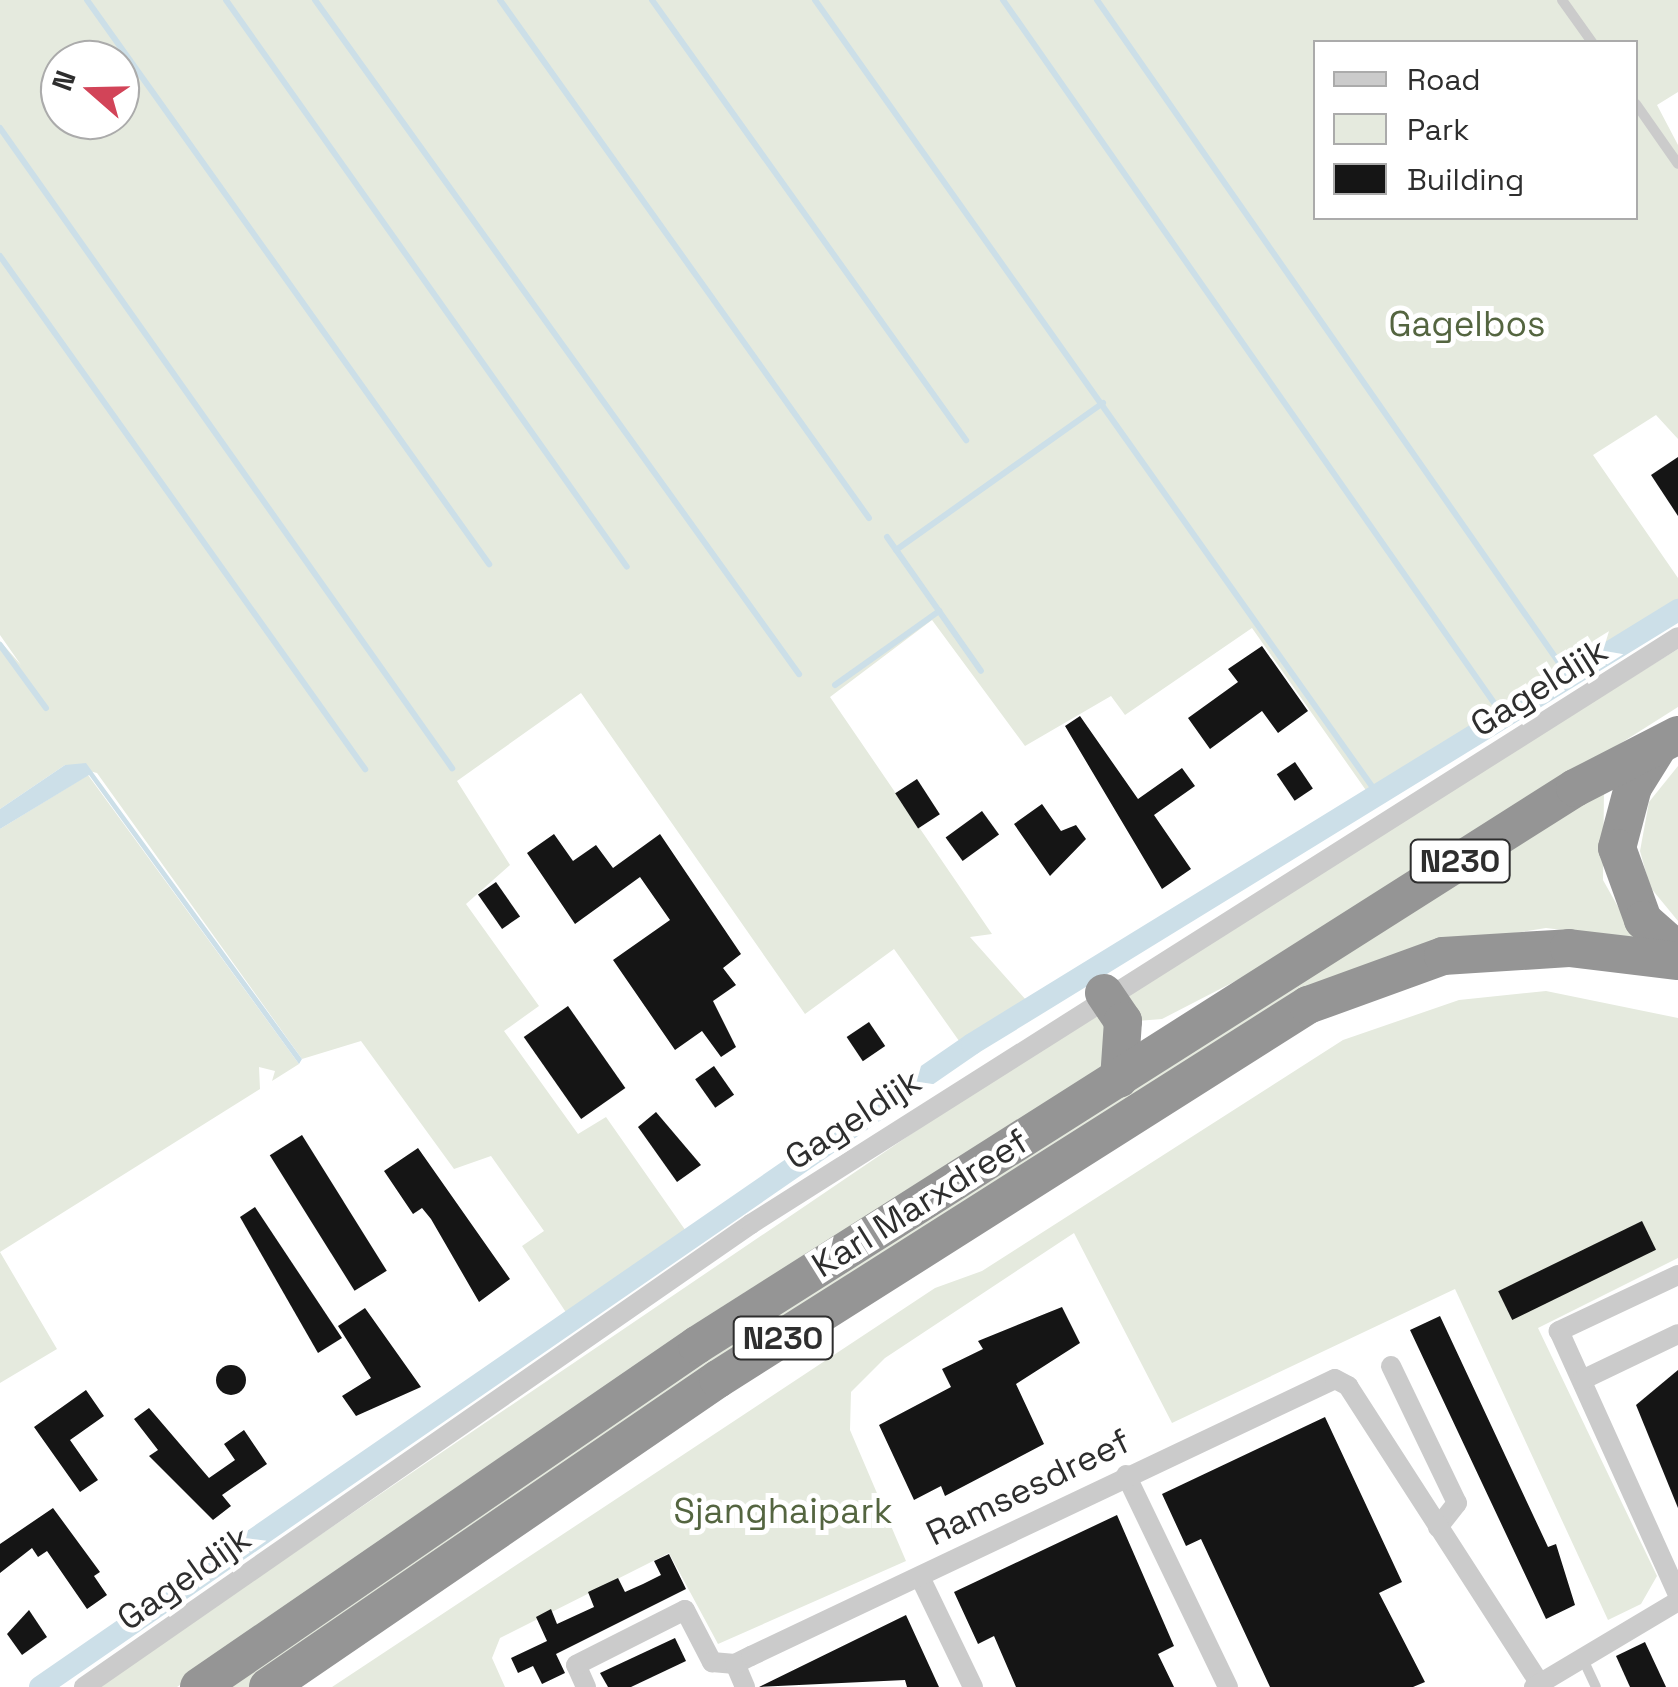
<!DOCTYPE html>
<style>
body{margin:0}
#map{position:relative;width:1678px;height:1687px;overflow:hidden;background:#fff;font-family:"Space Grotesk",sans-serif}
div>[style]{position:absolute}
.green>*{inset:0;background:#e5eade}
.water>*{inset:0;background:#ccdfe8}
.stream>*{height:6px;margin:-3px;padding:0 3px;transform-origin:3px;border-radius:3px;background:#ccdfe8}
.canal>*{height:22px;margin:-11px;padding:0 11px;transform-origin:11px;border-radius:11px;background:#ccdfe8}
.building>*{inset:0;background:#151515;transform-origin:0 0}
.round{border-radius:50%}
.lane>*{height:10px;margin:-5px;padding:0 5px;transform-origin:5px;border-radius:5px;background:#cbcbcb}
.street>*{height:20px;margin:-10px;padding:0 10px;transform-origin:10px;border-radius:10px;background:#cbcbcb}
.highway>*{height:38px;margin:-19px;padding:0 19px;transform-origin:19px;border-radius:19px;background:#959595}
span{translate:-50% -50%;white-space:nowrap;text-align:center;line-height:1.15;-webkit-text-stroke:10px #fff;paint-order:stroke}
.shield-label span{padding:2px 8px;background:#fff;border:2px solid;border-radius:8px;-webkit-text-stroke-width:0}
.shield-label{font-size:32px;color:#2e2e2e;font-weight:700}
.park-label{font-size:35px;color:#546540}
.street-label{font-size:35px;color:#2e2e2e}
.legend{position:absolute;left:1313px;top:40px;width:325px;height:180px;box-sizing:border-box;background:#fff;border:2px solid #ababab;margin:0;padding:12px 18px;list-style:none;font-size:30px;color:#2e2e2e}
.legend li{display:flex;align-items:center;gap:20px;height:50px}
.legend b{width:50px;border:2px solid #ababab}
.north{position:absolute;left:40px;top:40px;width:100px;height:100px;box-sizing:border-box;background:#fff;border:2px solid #ababab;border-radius:50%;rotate:290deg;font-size:28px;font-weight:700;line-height:40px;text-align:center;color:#2e2e2e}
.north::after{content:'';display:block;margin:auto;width:35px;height:45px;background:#d24458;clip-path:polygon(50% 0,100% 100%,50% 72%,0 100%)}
</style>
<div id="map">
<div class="green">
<i style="clip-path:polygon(evenodd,0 0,1678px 0,1678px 92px,1657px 105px,1678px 145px,1678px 439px,1656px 415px,1593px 455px,1678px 578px,1678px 617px,1377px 806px,1252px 628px,1125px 715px,1111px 696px,1025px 746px,932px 620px,830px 697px,992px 934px,970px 937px,1035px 1010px,969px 1055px,894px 949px,805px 1014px,581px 693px,457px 781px,510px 865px,466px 904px,539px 1006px,504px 1031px,578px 1134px,606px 1117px,695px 1244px,575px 1326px,522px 1246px,544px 1231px,491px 1156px,454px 1169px,361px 1041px,302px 1059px,97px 773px,65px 765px,0 809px,0 641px,21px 665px,0 635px,0 0,1316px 42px,1636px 42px,1636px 218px,1316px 218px,1316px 42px,0 0,60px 60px,120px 60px,120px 120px,60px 120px,60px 60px)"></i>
<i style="clip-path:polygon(1678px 649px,1678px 707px,1286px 955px,1162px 1019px,1137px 1021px,1126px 990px)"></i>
<i style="clip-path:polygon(1678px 766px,1678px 921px,1650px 887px,1640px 851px,1649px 802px)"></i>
<i style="clip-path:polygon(88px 775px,299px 1064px,272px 1081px,275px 1071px,259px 1067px,260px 1089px,0 1252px,57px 1349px,0 1383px,0 829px)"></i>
<i style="clip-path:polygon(1604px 789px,1603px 880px,1636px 939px,1546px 928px,1417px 949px,251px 1687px,216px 1687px,653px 1386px)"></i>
<i style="clip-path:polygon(1546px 991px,1678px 1018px,1678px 1258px,1538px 1328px,1657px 1576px,1641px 1604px,1608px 1620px,1455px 1289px,1172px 1423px,1074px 1233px,885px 1358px,851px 1392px,850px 1430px,906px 1561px,718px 1644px,669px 1553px,500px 1638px,492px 1658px,505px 1687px,332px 1687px,935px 1288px,982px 1271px,1343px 1040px,1459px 1000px)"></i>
<i style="clip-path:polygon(1085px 1016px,1106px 1018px,1105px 1072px,474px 1479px,177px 1687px,96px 1687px)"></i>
</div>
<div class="water">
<i style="clip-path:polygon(86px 763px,302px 1059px,299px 1064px,89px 775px,0 829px,0 809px,65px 765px)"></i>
</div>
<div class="stream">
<i style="left:87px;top:0;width:693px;rotate:54.52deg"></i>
<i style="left:226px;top:0;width:694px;rotate:54.73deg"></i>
<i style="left:315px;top:0;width:830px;rotate:54.32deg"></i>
<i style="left:500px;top:0;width:636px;rotate:54.54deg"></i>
<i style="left:652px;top:0;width:541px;rotate:54.49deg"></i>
<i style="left:815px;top:0;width:974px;rotate:54.69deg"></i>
<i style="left:1003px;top:0;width:878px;rotate:55.06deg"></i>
<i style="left:1097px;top:0;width:829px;rotate:55.12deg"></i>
<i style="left:0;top:128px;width:784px;rotate:54.77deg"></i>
<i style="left:0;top:256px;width:630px;rotate:54.57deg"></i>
<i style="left:887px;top:537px;width:90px;rotate:54.9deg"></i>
<i style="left:896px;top:550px;width:254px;rotate:-35.4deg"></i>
<i style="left:0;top:645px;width:78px;rotate:53.9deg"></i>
<i style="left:835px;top:685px;width:128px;rotate:-35.4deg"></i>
<i style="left:939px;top:611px;width:73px;rotate:55deg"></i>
</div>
<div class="canal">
<i style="left:40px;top:1687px;width:1132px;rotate:-34.6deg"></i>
<i style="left:972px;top:1044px;width:829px;rotate:-31.58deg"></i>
</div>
<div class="building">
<i style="clip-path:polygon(1678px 457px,1678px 516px,1651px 475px)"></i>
<i style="clip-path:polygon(1262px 646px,1308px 711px,1278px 733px,1262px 711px,1210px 749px,1188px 718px,1238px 682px,1228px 669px)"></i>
<i style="clip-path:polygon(1080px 716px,1138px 799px,1182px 768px,1195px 786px,1154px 815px,1191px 869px,1162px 889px,1065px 726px)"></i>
<i style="left:1295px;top:762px;width:32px;height:22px;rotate:56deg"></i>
<i style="left:917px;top:779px;width:42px;height:26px;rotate:57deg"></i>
<i style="clip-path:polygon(1042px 804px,1061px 831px,1076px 825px,1086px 839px,1050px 876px,1014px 824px)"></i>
<i style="left:982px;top:811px;width:29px;height:45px;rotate:54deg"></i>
<i style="clip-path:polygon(554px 834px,573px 861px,596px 845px,613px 868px,660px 834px,741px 954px,723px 968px,736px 985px,713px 1001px,736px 1047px,721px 1057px,702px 1031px,675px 1050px,613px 960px,670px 920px,640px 877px,575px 924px,527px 853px)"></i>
<i style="left:496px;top:882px;width:42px;height:22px;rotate:55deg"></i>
<i style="left:568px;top:1006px;width:100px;height:54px;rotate:55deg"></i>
<i style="left:869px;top:1022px;width:29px;height:27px;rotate:56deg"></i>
<i style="left:714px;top:1066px;width:35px;height:23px;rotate:55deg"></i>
<i style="clip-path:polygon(656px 1112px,701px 1165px,677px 1182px,638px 1127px)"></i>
<i style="left:302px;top:1135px;width:160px;height:38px;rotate:58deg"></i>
<i style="clip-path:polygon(418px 1148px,510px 1279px,479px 1302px,431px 1219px,422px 1208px,413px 1214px,384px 1171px)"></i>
<i style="clip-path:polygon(255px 1207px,342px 1338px,318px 1353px,240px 1217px)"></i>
<i style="left:1642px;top:1221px;width:32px;height:160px;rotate:64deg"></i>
<i style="clip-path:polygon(1062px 1307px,1080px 1343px,1016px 1384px,1044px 1444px,945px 1496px,941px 1486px,914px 1500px,879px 1425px,951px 1387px,942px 1369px,983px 1349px,978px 1341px)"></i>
<i style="clip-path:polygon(365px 1308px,421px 1387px,356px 1416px,342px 1396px,371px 1378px,338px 1326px)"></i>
<i style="clip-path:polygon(1440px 1316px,1548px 1547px,1556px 1544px,1575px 1605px,1546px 1619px,1410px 1330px)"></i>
<i class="round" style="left:216px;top:1365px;width:30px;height:30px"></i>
<i style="clip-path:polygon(1678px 1370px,1678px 1508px,1636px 1405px)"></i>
<i style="clip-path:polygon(86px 1390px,104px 1416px,70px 1440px,98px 1480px,80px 1492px,34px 1427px)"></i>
<i style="clip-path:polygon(149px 1408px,209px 1478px,235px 1460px,224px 1444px,244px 1430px,267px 1464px,222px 1495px,231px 1506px,213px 1520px,149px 1456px,158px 1450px,134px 1419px)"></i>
<i style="clip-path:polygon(1325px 1417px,1402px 1582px,1379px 1593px,1425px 1682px,1413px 1687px,1270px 1687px,1201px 1539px,1186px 1546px,1162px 1494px)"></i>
<i style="clip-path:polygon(53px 1508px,100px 1572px,94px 1576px,107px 1595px,87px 1609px,47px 1551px,38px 1557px,32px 1548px,0 1573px,0 1544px)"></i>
<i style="clip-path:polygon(1117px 1515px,1174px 1646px,1158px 1654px,1174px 1687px,1016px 1687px,994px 1636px,978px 1644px,954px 1592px)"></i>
<i style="clip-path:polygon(669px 1554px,686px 1589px,556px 1654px,565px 1673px,542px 1684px,533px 1666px,518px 1673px,511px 1658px,547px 1641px,536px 1617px,551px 1609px,557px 1624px,594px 1607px,588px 1592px,618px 1578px,625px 1592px,643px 1584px,661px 1575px,654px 1561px)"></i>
<i style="clip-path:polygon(29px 1610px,47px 1637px,22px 1655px,7px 1634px)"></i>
<i style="clip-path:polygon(906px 1615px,939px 1687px,907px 1687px,905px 1680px,759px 1687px)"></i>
<i style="clip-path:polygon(675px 1638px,686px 1661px,631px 1687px,608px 1687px,600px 1673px)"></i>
<i style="clip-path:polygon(1645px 1642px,1666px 1687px,1630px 1687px,1616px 1656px)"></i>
</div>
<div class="lane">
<i style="left:1562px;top:0;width:52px;rotate:54.5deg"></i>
<i style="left:1636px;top:104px;width:73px;rotate:55deg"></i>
<i style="left:1581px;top:1655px;width:35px;rotate:65deg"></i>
</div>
<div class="street">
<i style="left:1678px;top:1275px;width:132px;rotate:154.8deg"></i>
<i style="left:1559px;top:1331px;width:289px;rotate:65.7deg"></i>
<i style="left:1391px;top:1366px;width:152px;rotate:64.3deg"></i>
<i style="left:1457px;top:1503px;width:31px;rotate:128deg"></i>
<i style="left:1582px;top:1380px;width:106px;rotate:-25.6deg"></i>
<i style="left:1126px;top:1475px;width:235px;rotate:64.3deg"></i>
<i style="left:920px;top:1577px;width:122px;rotate:64.3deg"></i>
<i style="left:84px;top:1687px;width:812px;rotate:-34.77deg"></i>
<i style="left:751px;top:1224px;width:1097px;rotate:-32.34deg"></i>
<i style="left:586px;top:1687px;width:24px;rotate:-114deg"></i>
<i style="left:576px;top:1665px;width:122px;rotate:-26.8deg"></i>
<i style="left:685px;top:1610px;width:59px;rotate:62.6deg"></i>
<i style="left:712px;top:1662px;width:23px;rotate:5deg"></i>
<i style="left:745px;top:1687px;width:25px;rotate:-113deg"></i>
<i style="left:735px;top:1664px;width:18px;rotate:-27deg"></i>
<i style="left:751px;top:1656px;width:646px;rotate:-25.38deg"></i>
<i style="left:1335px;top:1379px;width:15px;rotate:28deg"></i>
<i style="left:1348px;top:1386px;width:358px;rotate:57.2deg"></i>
<i style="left:1534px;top:1687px;width:168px;rotate:-30.8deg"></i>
</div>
<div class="highway">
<i style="left:1658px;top:747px;width:47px;rotate:122deg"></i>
<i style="left:1633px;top:787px;width:63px;rotate:104.7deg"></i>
<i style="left:1617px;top:848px;width:77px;rotate:70.1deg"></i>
<i style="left:1643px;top:920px;width:47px;rotate:41.5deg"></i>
<i style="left:1104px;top:993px;width:34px;rotate:56deg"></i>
<i style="left:1123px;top:1021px;width:58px;rotate:93.9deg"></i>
<i style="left:199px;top:1687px;width:604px;rotate:-34.48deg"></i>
<i style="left:697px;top:1345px;width:1040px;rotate:-32.39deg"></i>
<i style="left:1575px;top:788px;width:116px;rotate:-27.2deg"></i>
<i style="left:268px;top:1687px;width:545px;rotate:-34.39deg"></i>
<i style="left:718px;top:1379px;width:699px;rotate:-32.37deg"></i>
<i style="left:1308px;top:1005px;width:144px;rotate:-19.9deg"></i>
<i style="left:1443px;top:956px;width:126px;rotate:-3.6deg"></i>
<i style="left:1569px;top:948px;width:110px;rotate:6.8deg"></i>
</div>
<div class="shield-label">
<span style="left:1460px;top:861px">N230</span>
<span style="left:783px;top:1338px">N230</span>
</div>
<div class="park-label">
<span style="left:1467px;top:324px">Gagelbos</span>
<span style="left:783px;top:1511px">Sjanghaipark</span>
</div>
<div class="street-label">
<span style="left:1539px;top:687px;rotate:-32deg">Gageldijk</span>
<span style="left:853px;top:1119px;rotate:-33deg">Gageldijk</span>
<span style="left:920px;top:1203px;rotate:-32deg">Karl Marxdreef</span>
<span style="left:1028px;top:1487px;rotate:-26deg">Ramsesdreef</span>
<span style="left:184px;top:1578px;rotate:-35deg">Gageldijk</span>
</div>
<ul class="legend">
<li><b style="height:12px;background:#cbcbcb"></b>Road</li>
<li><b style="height:28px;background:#e5eade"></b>Park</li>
<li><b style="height:28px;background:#151515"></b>Building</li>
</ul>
<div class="north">N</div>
</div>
